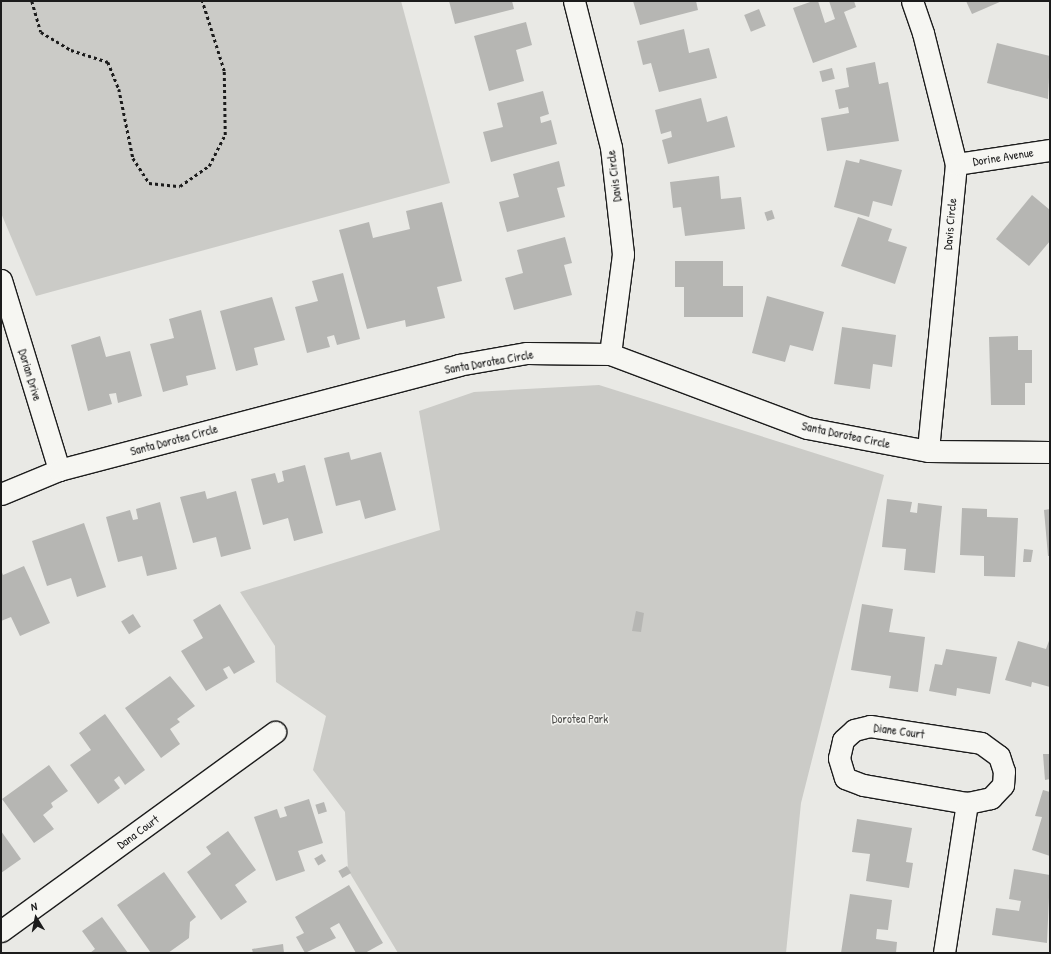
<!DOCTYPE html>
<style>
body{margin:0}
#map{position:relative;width:1051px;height:954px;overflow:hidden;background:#e9e9e5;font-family:"Patrick Hand",sans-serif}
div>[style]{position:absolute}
.green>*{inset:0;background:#cbcbc7}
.building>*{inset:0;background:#b6b6b3;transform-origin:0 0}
.path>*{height:2.5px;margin-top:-1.25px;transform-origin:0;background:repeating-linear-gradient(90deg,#1c1c1c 0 3px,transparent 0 6px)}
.roads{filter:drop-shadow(1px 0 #1c1c1c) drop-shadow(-1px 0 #1c1c1c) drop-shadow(0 1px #1c1c1c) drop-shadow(0 -1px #1c1c1c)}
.minor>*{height:21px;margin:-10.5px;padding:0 10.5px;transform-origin:10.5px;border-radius:10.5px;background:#f6f6f2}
span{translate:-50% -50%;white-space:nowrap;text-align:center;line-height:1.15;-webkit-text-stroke:3px #f6f6f2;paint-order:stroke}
.street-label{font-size:12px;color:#1c1c1c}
.park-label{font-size:12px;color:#51514f}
.frame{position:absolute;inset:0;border:2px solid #1c1c1c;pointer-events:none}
.north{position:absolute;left:16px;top:898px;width:40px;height:40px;-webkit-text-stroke:3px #f6f6f2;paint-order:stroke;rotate:350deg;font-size:11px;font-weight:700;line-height:16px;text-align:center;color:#1c1c1c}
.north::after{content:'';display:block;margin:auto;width:14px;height:18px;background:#1c1c1c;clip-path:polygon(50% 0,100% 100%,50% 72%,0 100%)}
</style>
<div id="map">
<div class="green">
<i style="clip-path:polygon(1px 1px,401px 1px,450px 183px,36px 296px,1px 213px)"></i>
<i style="clip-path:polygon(599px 385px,884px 475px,801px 803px,786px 953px,398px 953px,348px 870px,345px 812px,313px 770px,326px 716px,276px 682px,275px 646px,240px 592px,440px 530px,419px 411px,474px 392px)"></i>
</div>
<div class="building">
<i style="clip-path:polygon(449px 1px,512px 1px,514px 9px,455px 24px)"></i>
<i style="clip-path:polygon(633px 1px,696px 1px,698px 10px,640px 25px)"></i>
<i style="clip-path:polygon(813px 1px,818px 1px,825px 23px,835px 19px,829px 1px,854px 1px,856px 7px,844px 12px,857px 47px,813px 63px,793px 8px)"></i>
<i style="clip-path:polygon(966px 1px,1002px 1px,972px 14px)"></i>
<i style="left:759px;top:9px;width:18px;height:16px;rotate:68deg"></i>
<i style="clip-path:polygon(526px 22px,532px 45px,516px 50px,524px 81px,489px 91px,474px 36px)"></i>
<i style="clip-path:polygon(684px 29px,689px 53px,709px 48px,717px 78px,659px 92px,651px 63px,643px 65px,637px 41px)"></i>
<i style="clip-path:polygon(997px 43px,1050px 56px,1048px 99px,987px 83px)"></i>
<i style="clip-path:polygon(875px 62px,879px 84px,888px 82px,899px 141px,827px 151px,821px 118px,849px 113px,848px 107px,839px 109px,835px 90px,849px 87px,846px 68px)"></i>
<i style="left:832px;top:68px;width:11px;height:13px;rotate:75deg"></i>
<i style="clip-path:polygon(543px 91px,549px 114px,540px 117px,541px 123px,551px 120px,557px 144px,491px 162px,483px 132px,503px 127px,497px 103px)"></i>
<i style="clip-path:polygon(701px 98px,707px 122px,727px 116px,735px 147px,668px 164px,662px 140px,672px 137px,671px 131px,661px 134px,655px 110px)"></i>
<i style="clip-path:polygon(860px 159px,902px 170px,892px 206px,873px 201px,869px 217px,834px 207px,846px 160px,859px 163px)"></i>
<i style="clip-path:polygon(559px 161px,565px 186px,557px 188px,565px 217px,507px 232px,499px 202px,519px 197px,513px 174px)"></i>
<i style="clip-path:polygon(719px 176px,721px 199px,741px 197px,745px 229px,685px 236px,681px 207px,673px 208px,670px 182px)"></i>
<i style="clip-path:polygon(1032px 195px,1050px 210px,1050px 241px,1029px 266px,996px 239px)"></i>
<i style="clip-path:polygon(442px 202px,462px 281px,437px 287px,445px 318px,406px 327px,405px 320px,367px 329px,339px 230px,369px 222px,373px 238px,410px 229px,406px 211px)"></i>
<i style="left:772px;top:210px;width:9px;height:8px;rotate:72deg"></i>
<i style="clip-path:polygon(858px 217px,892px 229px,888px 241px,907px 247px,895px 284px,841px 266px)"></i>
<i style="clip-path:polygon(565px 237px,572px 263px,564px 265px,572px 295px,514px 310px,505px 278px,523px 273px,517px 250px)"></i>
<i style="clip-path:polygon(675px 261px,723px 261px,723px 286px,743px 286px,743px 317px,684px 317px,684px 287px,675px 287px)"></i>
<i style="clip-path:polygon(343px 273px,360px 339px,337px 345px,334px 335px,327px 337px,330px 347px,307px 353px,295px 307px,318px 301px,312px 281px)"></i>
<i style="clip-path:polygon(767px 296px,824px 312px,813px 351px,790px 345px,785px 362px,752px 353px)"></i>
<i style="clip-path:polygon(272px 297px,285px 340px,254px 348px,258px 365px,236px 371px,220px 311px)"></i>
<i style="clip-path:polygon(201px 310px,216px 369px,186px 376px,188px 385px,163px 392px,150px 344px,174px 338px,169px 319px)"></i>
<i style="clip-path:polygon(842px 327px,896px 335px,892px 367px,873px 364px,870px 389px,834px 384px)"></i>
<i style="clip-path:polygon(100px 336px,106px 357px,130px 351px,142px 396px,118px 403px,116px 393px,109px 394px,112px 404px,88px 411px,71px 345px)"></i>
<i style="clip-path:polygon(1018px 336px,1018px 350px,1032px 350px,1032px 383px,1025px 383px,1025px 405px,991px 405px,989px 337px)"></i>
<i style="clip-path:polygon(349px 452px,351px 460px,381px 452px,396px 510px,365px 519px,360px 500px,336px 506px,324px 458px)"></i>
<i style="clip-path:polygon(305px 465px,323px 533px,294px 541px,288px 518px,263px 525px,251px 479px,275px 473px,278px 483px,284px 481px,282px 471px)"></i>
<i style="clip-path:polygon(205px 491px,207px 499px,236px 491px,251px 549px,221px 557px,216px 537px,193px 543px,180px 497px)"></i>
<i style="clip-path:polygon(887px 499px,912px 502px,910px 512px,917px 513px,918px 503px,942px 506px,935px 573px,904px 570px,906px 549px,882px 547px)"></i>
<i style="clip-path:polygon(160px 502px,177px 569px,147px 576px,142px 556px,118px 562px,106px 517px,130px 510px,133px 520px,138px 519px,136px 509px)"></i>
<i style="clip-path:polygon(962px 508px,987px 509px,987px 517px,1018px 518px,1015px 577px,984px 576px,984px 556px,960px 555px)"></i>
<i style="clip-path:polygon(1050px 509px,1050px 556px,1048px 556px,1044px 510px)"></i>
<i style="clip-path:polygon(84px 523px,106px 587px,77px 597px,71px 578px,47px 586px,32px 541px)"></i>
<i style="clip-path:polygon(1024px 549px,1033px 550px,1031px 562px,1023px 562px)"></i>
<i style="clip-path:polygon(24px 566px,50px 623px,20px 636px,11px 617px,1px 621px,1px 570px,3px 575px)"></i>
<i style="clip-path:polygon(220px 604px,255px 662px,234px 674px,229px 666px,223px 669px,228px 678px,206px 691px,181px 651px,203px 638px,193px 620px)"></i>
<i style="clip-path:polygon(862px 604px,893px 609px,889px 632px,925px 637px,918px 692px,889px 688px,891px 676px,851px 670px)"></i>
<i style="clip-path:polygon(636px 611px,644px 613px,641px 632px,632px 631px)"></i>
<i style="left:133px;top:614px;width:15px;height:14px;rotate:58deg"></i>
<i style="clip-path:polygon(1050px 638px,1050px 687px,1032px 682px,1031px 687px,1005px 680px,1018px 641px,1046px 649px)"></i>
<i style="clip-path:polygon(946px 649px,997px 657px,990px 694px,957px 688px,956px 696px,929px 691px,935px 664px,942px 665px)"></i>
<i style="clip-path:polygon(170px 676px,195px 706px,177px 719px,180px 722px,170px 729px,180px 744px,161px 758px,125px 708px)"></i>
<i style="clip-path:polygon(105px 714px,145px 770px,125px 785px,119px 776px,114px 780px,120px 788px,98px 804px,70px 765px,91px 750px,79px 733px)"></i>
<i style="clip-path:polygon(1043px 754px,1050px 754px,1050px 779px,1045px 780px)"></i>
<i style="clip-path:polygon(49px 765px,68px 791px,51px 803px,53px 807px,43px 815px,54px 829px,34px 843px,2px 799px)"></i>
<i style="clip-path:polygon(1043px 790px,1050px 792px,1050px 856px,1032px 850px,1042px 817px,1035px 816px)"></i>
<i style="clip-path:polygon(309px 799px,323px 843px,298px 851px,305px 871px,276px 881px,254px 817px,277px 809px,280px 818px,287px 816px,284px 807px)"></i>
<i style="left:324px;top:802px;width:10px;height:9px;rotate:73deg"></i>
<i style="clip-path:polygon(857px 819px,912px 828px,906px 862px,913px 863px,909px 888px,866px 881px,870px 854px,852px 852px)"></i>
<i style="clip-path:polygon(1px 831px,21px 859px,1px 873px)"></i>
<i style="clip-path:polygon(228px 831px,256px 870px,235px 885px,247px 902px,221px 920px,187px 872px,211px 854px,206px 847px)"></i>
<i style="left:322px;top:854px;width:8px;height:9px;rotate:60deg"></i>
<i style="left:347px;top:866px;width:8px;height:10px;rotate:60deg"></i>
<i style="clip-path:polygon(1014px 869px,1050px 875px,1047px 943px,992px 935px,996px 908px,1019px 911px,1021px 901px,1009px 899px)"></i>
<i style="clip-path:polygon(164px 872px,196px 917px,190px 922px,189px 938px,168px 953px,151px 953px,117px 905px)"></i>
<i style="clip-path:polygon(349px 885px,383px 943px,365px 953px,356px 953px,339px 923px,330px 928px,336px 938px,305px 953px,296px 937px,304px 933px,295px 917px)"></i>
<i style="clip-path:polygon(850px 894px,892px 900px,888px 930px,877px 929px,876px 939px,897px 942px,896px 953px,841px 953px)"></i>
<i style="clip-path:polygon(102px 917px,128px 953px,90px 953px,95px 949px,82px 931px)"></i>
<i style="clip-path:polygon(283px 944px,284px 953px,253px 953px,252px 949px)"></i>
</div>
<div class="path">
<i style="left:32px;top:1px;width:32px;rotate:74deg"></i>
<i style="left:41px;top:32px;width:35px;rotate:31deg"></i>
<i style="left:71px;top:50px;width:39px;rotate:18deg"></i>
<i style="left:108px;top:62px;width:29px;rotate:68deg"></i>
<i style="left:119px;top:89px;width:70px;rotate:78.5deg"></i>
<i style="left:133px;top:158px;width:30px;rotate:57deg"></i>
<i style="left:149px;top:183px;width:31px;rotate:6deg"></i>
<i style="left:180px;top:186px;width:35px;rotate:-35deg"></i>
<i style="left:209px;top:166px;width:35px;rotate:-63deg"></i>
<i style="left:225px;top:135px;width:64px;rotate:-90.9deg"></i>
<i style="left:224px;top:71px;width:73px;rotate:-107.4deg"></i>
</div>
<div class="roads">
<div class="minor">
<i style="left:574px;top:1px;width:151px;rotate:75.8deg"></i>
<i style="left:611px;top:147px;width:108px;rotate:83.6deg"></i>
<i style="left:623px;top:254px;width:101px;rotate:97.4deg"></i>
<i style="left:912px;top:1px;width:34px;rotate:71deg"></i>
<i style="left:923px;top:33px;width:135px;rotate:75.9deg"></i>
<i style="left:956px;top:164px;width:288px;rotate:95.6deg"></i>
<i style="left:956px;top:164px;width:95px;rotate:-8.5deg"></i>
<i style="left:1px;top:280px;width:199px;rotate:73deg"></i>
<i style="left:1px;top:494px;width:63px;rotate:-22.5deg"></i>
<i style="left:59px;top:470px;width:413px;rotate:-14.7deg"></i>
<i style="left:458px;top:365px;width:70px;rotate:-9.9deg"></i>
<i style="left:527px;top:353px;width:83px;rotate:0.7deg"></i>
<i style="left:610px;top:354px;width:210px;rotate:20.6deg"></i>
<i style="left:807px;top:428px;width:123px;rotate:10.8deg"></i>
<i style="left:928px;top:451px;width:122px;rotate:0.5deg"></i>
<i style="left:870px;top:726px;width:112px;rotate:8.7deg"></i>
<i style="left:981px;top:743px;width:22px;rotate:36deg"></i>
<i style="left:999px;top:756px;width:16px;rotate:72deg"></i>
<i style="left:1004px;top:771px;width:14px;rotate:94deg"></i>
<i style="left:1003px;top:785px;width:18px;rotate:133deg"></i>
<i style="left:991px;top:798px;width:25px;rotate:168deg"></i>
<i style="left:967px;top:803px;width:106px;rotate:-170.2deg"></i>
<i style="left:863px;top:785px;width:19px;rotate:-159deg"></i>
<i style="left:845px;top:778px;width:21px;rotate:-107deg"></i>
<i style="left:839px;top:758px;width:18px;rotate:-77deg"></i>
<i style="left:843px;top:740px;width:15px;rotate:-42deg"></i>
<i style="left:854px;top:730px;width:16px;rotate:-14deg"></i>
<i style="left:1px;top:931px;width:339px;rotate:-36deg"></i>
<i style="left:944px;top:953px;width:152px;rotate:-81.3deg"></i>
</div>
</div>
<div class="street-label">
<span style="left:1003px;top:157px;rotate:-9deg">Dorine Avenue</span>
<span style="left:614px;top:176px;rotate:-97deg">Davis Circle</span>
<span style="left:950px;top:224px;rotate:-85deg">Davis Circle</span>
<span style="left:489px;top:362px;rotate:-10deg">Santa Dorotea Circle</span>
<span style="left:30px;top:375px;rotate:73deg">Dorian Drive</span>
<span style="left:846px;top:435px;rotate:12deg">Santa Dorotea Circle</span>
<span style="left:174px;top:440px;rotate:-15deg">Santa Dorotea Circle</span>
<span style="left:899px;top:731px;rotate:8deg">Diane Court</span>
<span style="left:138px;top:832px;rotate:-36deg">Dana Court</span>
</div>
<div class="park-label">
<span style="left:580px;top:719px">Dorotea Park</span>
</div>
<div class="frame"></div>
<div class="north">N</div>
</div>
